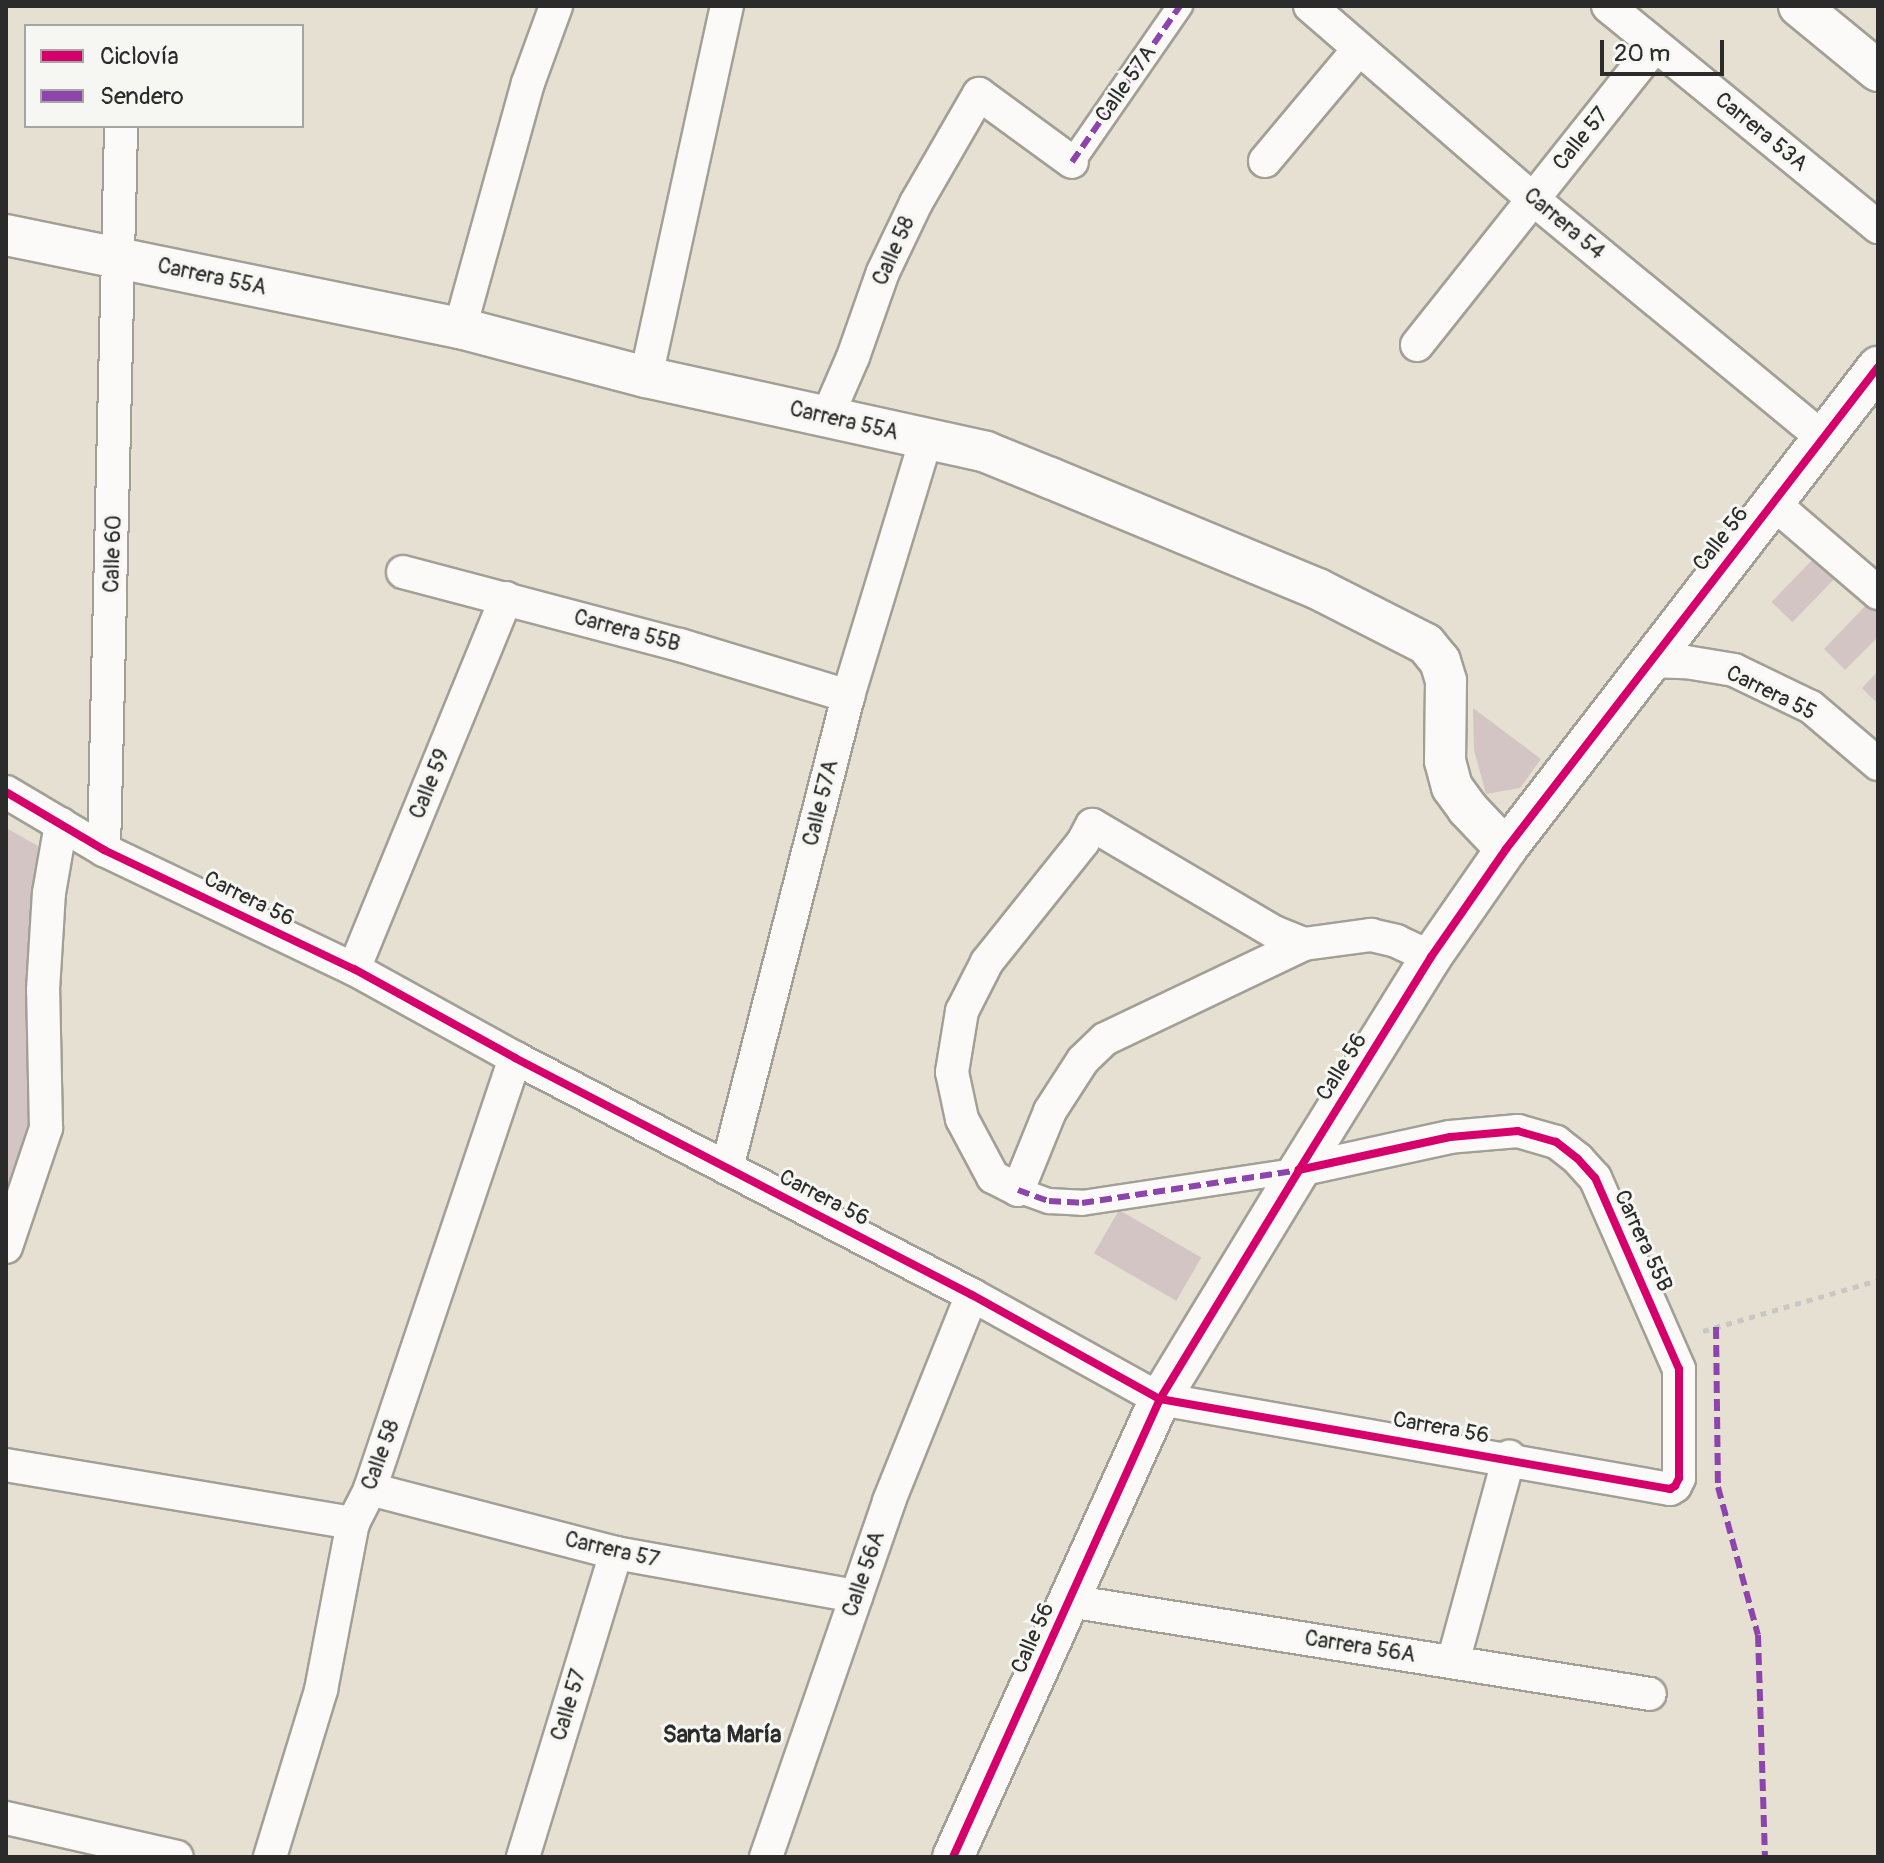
<!DOCTYPE html>
<meta charset="utf-8">
<style>
body{margin:0}
#map{position:relative;width:1884px;height:1863px;overflow:hidden;background:#e5e0d1;font-family:Pangolin,sans-serif}
div>[style]{position:absolute}
.building>*{inset:0;background:#d3c5c3;transform-origin:0 0}
.path>*{height:5px;margin-top:-2.5px;transform-origin:0;background:repeating-linear-gradient(90deg,#c8c7c4 0 6px,transparent 0 12px)}
.roads{filter:drop-shadow(2px 0 #a29f96) drop-shadow(-2px 0 #a29f96) drop-shadow(0 2px #a29f96) drop-shadow(0 -2px #a29f96)}
.pedestrian>*{height:24px;margin:-12px;padding:0 12px;transform-origin:12px;border-radius:12px;background:#fbfaf8}
.minor>*{height:32px;margin:-16px;padding:0 16px;transform-origin:16px;border-radius:16px;background:#fbfaf8}
.tertiary>*{height:40px;margin:-20px;padding:0 20px;transform-origin:20px;border-radius:20px;background:#fbfaf8}
.quiet>*{height:6px;margin-top:-3px;transform-origin:0;background:repeating-linear-gradient(90deg,#8e44ad 0 12px,transparent 0 18px)}
.cycleway>*{height:8px;margin:-4px;padding:0 4px;transform-origin:4px;border-radius:4px;background:#d6006c}
span{translate:-50% -50%;white-space:nowrap;text-align:center;line-height:1.15;-webkit-text-stroke:6px #f6f6f2;paint-order:stroke}
.street-label{font-size:22px;color:#2b2b2b}
.neighbourhood-label{font-size:24px;color:#2b2b2b;font-weight:700}
.frame{position:absolute;inset:0;border:8px solid #2b2b2b;pointer-events:none}
.legend{position:absolute;left:24px;top:24px;width:280px;height:104px;box-sizing:border-box;background:#f6f6f2;border:2px solid #a5a5a2;margin:0;padding:10px 14px;list-style:none;font-size:24px;color:#2b2b2b}
.legend li{display:flex;align-items:center;gap:16px;height:40px}
.legend b{width:40px;border:2px solid #a5a5a2}
.scale{position:absolute;left:1600px;top:40px;width:124px;height:36px;box-sizing:border-box;border:4px solid #2b2b2b;border-top:0;padding-left:10px;font-size:24px;line-height:28px;white-space:nowrap;color:#2b2b2b;-webkit-text-stroke:6px #f6f6f2;paint-order:stroke}
</style>
<div id="map">
<div class="building">
<i style="left:1816px;top:556px;width:29px;height:64px;rotate:44deg"></i>
<i style="clip-path:polygon(1870px 601px,1878px 609px,1878px 637px,1845px 670px,1824px 649px)"></i>
<i style="clip-path:polygon(1878px 671px,1878px 704px,1862px 688px)"></i>
<i style="clip-path:polygon(1473px 708px,1541px 759px,1520px 788px,1486px 794px,1474px 750px)"></i>
<i style="clip-path:polygon(6px 828px,38px 846px,30px 1130px,6px 1207px)"></i>
<i style="left:1119px;top:1210px;width:95px;height:50px;rotate:30deg"></i>
</div>
<div class="path">
<i style="left:1703px;top:1331px;width:182px;rotate:-16.2deg"></i>
</div>
<div class="roads">
<div class="pedestrian">
<i style="left:1072px;top:162px;width:190px;rotate:-55.3deg"></i>
<i style="left:1018px;top:1190px;width:33px;rotate:20deg"></i>
<i style="left:1049px;top:1201px;width:33px;rotate:3deg"></i>
<i style="left:1082px;top:1203px;width:219px;rotate:-8.6deg"></i>
</div>
<div class="minor">
<i style="left:1310px;top:6px;width:295px;rotate:40.9deg"></i>
<i style="left:1533px;top:199px;width:374px;rotate:39.5deg"></i>
<i style="left:1608px;top:6px;width:349px;rotate:39.3deg"></i>
<i style="left:1265px;top:161px;width:146px;rotate:-50deg"></i>
<i style="left:460px;top:328px;width:254px;rotate:-74.5deg"></i>
<i style="left:528px;top:83px;width:82px;rotate:-70deg"></i>
<i style="left:1417px;top:345px;width:382px;rotate:-51.5deg"></i>
<i style="left:646px;top:377px;width:380px;rotate:-77.7deg"></i>
<i style="left:827px;top:417px;width:65px;rotate:-66.6deg"></i>
<i style="left:853px;top:357px;width:90px;rotate:-70.6deg"></i>
<i style="left:883px;top:272px;width:76px;rotate:-64.4deg"></i>
<i style="left:916px;top:203px;width:126px;rotate:-60deg"></i>
<i style="left:979px;top:94px;width:115px;rotate:36.2deg"></i>
<i style="left:1772px;top:502px;width:140px;rotate:40.6deg"></i>
<i style="left:403px;top:572px;width:286px;rotate:14.8deg"></i>
<i style="left:680px;top:645px;width:176px;rotate:16.9deg"></i>
<i style="left:1649px;top:661px;width:37px;rotate:2deg"></i>
<i style="left:1686px;top:662px;width:49px;rotate:9.5deg"></i>
<i style="left:1734px;top:670px;width:85px;rotate:25.7deg"></i>
<i style="left:1811px;top:707px;width:88px;rotate:40.4deg"></i>
<i style="left:6px;top:792px;width:114px;rotate:30.6deg"></i>
<i style="left:104px;top:850px;width:277px;rotate:25.5deg"></i>
<i style="left:354px;top:969px;width:184px;rotate:28.9deg"></i>
<i style="left:515px;top:1058px;width:515px;rotate:27.41deg"></i>
<i style="left:972px;top:1295px;width:215px;rotate:29deg"></i>
<i style="left:1160px;top:1399px;width:518px;rotate:10.01deg"></i>
<i style="left:1670px;top:1489px;width:6px;rotate:-31deg"></i>
<i style="left:1675px;top:1486px;width:9px;rotate:-63deg"></i>
<i style="left:1679px;top:1478px;width:109px;rotate:-90deg"></i>
<i style="left:1679px;top:1369px;width:209px;rotate:-113.7deg"></i>
<i style="left:1595px;top:1178px;width:25px;rotate:-132deg"></i>
<i style="left:1578px;top:1159px;width:28px;rotate:-142deg"></i>
<i style="left:1556px;top:1142px;width:40px;rotate:-164deg"></i>
<i style="left:1518px;top:1131px;width:68px;rotate:175deg"></i>
<i style="left:1450px;top:1137px;width:155px;rotate:167.7deg"></i>
<i style="left:104px;top:850px;width:724px;rotate:-88.65deg"></i>
<i style="left:1304px;top:944px;width:32px;rotate:-158deg"></i>
<i style="left:1274px;top:932px;width:211px;rotate:-149.5deg"></i>
<i style="left:1092px;top:825px;width:19px;rotate:118deg"></i>
<i style="left:1083px;top:842px;width:154px;rotate:128.7deg"></i>
<i style="left:987px;top:962px;width:55px;rotate:117deg"></i>
<i style="left:962px;top:1011px;width:62px;rotate:99.3deg"></i>
<i style="left:952px;top:1072px;width:48px;rotate:78deg"></i>
<i style="left:962px;top:1119px;width:66px;rotate:61.9deg"></i>
<i style="left:993px;top:1177px;width:28px;rotate:27deg"></i>
<i style="left:1018px;top:1190px;width:85px;rotate:-67.9deg"></i>
<i style="left:1050px;top:1111px;width:61px;rotate:-57.1deg"></i>
<i style="left:1083px;top:1060px;width:30px;rotate:-44deg"></i>
<i style="left:1105px;top:1039px;width:221px;rotate:-25.5deg"></i>
<i style="left:1304px;top:944px;width:68px;rotate:-7.7deg"></i>
<i style="left:1371px;top:935px;width:26px;rotate:13deg"></i>
<i style="left:1396px;top:941px;width:38px;rotate:25deg"></i>
<i style="left:354px;top:969px;width:401px;rotate:-67.7deg"></i>
<i style="left:727px;top:1168px;width:487px;rotate:-75.6deg"></i>
<i style="left:848px;top:696px;width:268px;rotate:-73.1deg"></i>
<i style="left:6px;top:1247px;width:126px;rotate:-71.4deg"></i>
<i style="left:46px;top:1128px;width:138px;rotate:-91.2deg"></i>
<i style="left:43px;top:990px;width:97px;rotate:-86.5deg"></i>
<i style="left:49px;top:893px;width:70px;rotate:-80.1deg"></i>
<i style="left:6px;top:1465px;width:352px;rotate:9.5deg"></i>
<i style="left:370px;top:1489px;width:254px;rotate:14.6deg"></i>
<i style="left:616px;top:1553px;width:244px;rotate:10.2deg"></i>
<i style="left:1069px;top:1601px;width:588px;rotate:9.09deg"></i>
<i style="left:1453px;top:1662px;width:213px;rotate:-74.7deg"></i>
<i style="left:6px;top:1818px;width:175px;rotate:12.8deg"></i>
<i style="left:270px;top:1857px;width:175px;rotate:-73deg"></i>
<i style="left:321px;top:1690px;width:170px;rotate:-79.2deg"></i>
<i style="left:353px;top:1523px;width:38px;rotate:-63deg"></i>
<i style="left:370px;top:1489px;width:455px;rotate:-71.4deg"></i>
<i style="left:523px;top:1857px;width:318px;rotate:-73deg"></i>
<i style="left:766px;top:1857px;width:377px;rotate:-70.9deg"></i>
<i style="left:889px;top:1501px;width:222px;rotate:-68.1deg"></i>
</div>
<div class="tertiary">
<i style="left:1799px;top:6px;width:102px;rotate:39.4deg"></i>
<i style="left:6px;top:235px;width:463px;rotate:11.6deg"></i>
<i style="left:460px;top:328px;width:192px;rotate:14.8deg"></i>
<i style="left:646px;top:377px;width:348px;rotate:12.4deg"></i>
<i style="left:986px;top:452px;width:69px;rotate:22.1deg"></i>
<i style="left:1050px;top:478px;width:290px;rotate:22.5deg"></i>
<i style="left:1318px;top:589px;width:121px;rotate:27deg"></i>
<i style="left:1426px;top:644px;width:22px;rotate:51deg"></i>
<i style="left:1440px;top:661px;width:21px;rotate:73deg"></i>
<i style="left:1446px;top:681px;width:80px;rotate:90.7deg"></i>
<i style="left:1445px;top:761px;width:27px;rotate:75deg"></i>
<i style="left:1452px;top:787px;width:27px;rotate:54deg"></i>
<i style="left:1468px;top:809px;width:55px;rotate:46.5deg"></i>
<i style="left:953px;top:1857px;width:503px;rotate:-65.68deg"></i>
<i style="left:1160px;top:1399px;width:268px;rotate:-58.7deg"></i>
<i style="left:1299px;top:1170px;width:251px;rotate:-58.2deg"></i>
<i style="left:1431px;top:957px;width:131px;rotate:-55.2deg"></i>
<i style="left:1506px;top:849px;width:609px;rotate:-52.34deg"></i>
</div>
</div>
<div class="quiet">
<i style="left:1072px;top:162px;width:190px;rotate:-55.3deg"></i>
<i style="left:1018px;top:1190px;width:33px;rotate:20deg"></i>
<i style="left:1049px;top:1201px;width:33px;rotate:3deg"></i>
<i style="left:1082px;top:1203px;width:219px;rotate:-8.6deg"></i>
<i style="left:1716px;top:1327px;width:160px;rotate:89.3deg"></i>
<i style="left:1718px;top:1487px;width:153px;rotate:74.9deg"></i>
<i style="left:1758px;top:1635px;width:222px;rotate:88.2deg"></i>
</div>
<div class="cycleway">
<i style="left:6px;top:792px;width:114px;rotate:30.6deg"></i>
<i style="left:104px;top:850px;width:277px;rotate:25.5deg"></i>
<i style="left:354px;top:969px;width:184px;rotate:28.9deg"></i>
<i style="left:515px;top:1058px;width:515px;rotate:27.41deg"></i>
<i style="left:972px;top:1295px;width:215px;rotate:29deg"></i>
<i style="left:1160px;top:1399px;width:518px;rotate:10.01deg"></i>
<i style="left:1670px;top:1489px;width:6px;rotate:-31deg"></i>
<i style="left:1675px;top:1486px;width:9px;rotate:-63deg"></i>
<i style="left:1679px;top:1478px;width:109px;rotate:-90deg"></i>
<i style="left:1679px;top:1369px;width:209px;rotate:-113.7deg"></i>
<i style="left:1595px;top:1178px;width:25px;rotate:-132deg"></i>
<i style="left:1578px;top:1159px;width:28px;rotate:-142deg"></i>
<i style="left:1556px;top:1142px;width:40px;rotate:-164deg"></i>
<i style="left:1518px;top:1131px;width:68px;rotate:175deg"></i>
<i style="left:1450px;top:1137px;width:155px;rotate:167.7deg"></i>
<i style="left:953px;top:1857px;width:503px;rotate:-65.68deg"></i>
<i style="left:1160px;top:1399px;width:268px;rotate:-58.7deg"></i>
<i style="left:1299px;top:1170px;width:251px;rotate:-58.2deg"></i>
<i style="left:1431px;top:957px;width:131px;rotate:-55.2deg"></i>
<i style="left:1506px;top:849px;width:609px;rotate:-52.34deg"></i>
</div>
<div class="street-label">
<span style="left:1126px;top:84px;rotate:-55deg">Calle 57A</span>
<span style="left:1761px;top:132px;rotate:39deg">Carrera 53A</span>
<span style="left:1581px;top:139px;rotate:-51deg">Calle 57</span>
<span style="left:1564px;top:224px;rotate:40deg">Carrera 54</span>
<span style="left:894px;top:251px;rotate:-66deg">Calle 58</span>
<span style="left:212px;top:277px;rotate:12deg">Carrera 55A</span>
<span style="left:844px;top:421px;rotate:13deg">Carrera 55A</span>
<span style="left:1721px;top:539px;rotate:-52deg">Calle 56</span>
<span style="left:113px;top:554px;rotate:-88deg">Calle 60</span>
<span style="left:627px;top:631px;rotate:15deg">Carrera 55B</span>
<span style="left:1771px;top:693px;rotate:26deg">Carrera 55</span>
<span style="left:430px;top:784px;rotate:-68deg">Calle 59</span>
<span style="left:821px;top:803px;rotate:-76deg">Calle 57A</span>
<span style="left:249px;top:899px;rotate:26deg">Carrera 56</span>
<span style="left:1342px;top:1067px;rotate:-58deg">Calle 56</span>
<span style="left:824px;top:1198px;rotate:27deg">Carrera 56</span>
<span style="left:1643px;top:1241px;rotate:65deg">Carrera 55B</span>
<span style="left:1441px;top:1428px;rotate:10deg">Carrera 56</span>
<span style="left:381px;top:1455px;rotate:-70deg">Calle 58</span>
<span style="left:612px;top:1550px;rotate:13deg">Carrera 57</span>
<span style="left:864px;top:1574px;rotate:-71deg">Calle 56A</span>
<span style="left:1033px;top:1638px;rotate:-66deg">Calle 56</span>
<span style="left:1360px;top:1647px;rotate:9deg">Carrera 56A</span>
<span style="left:569px;top:1705px;rotate:-73deg">Calle 57</span>
</div>
<div class="neighbourhood-label">
<span style="left:722px;top:1735px">Santa María</span>
</div>
<div class="frame"></div>
<ul class="legend">
<li><b style="height:10px;background:#d6006c"></b>Ciclovía</li>
<li><b style="height:10px;background:#8e44ad"></b>Sendero</li>
</ul>
<div class="scale">20 m</div>
</div>
